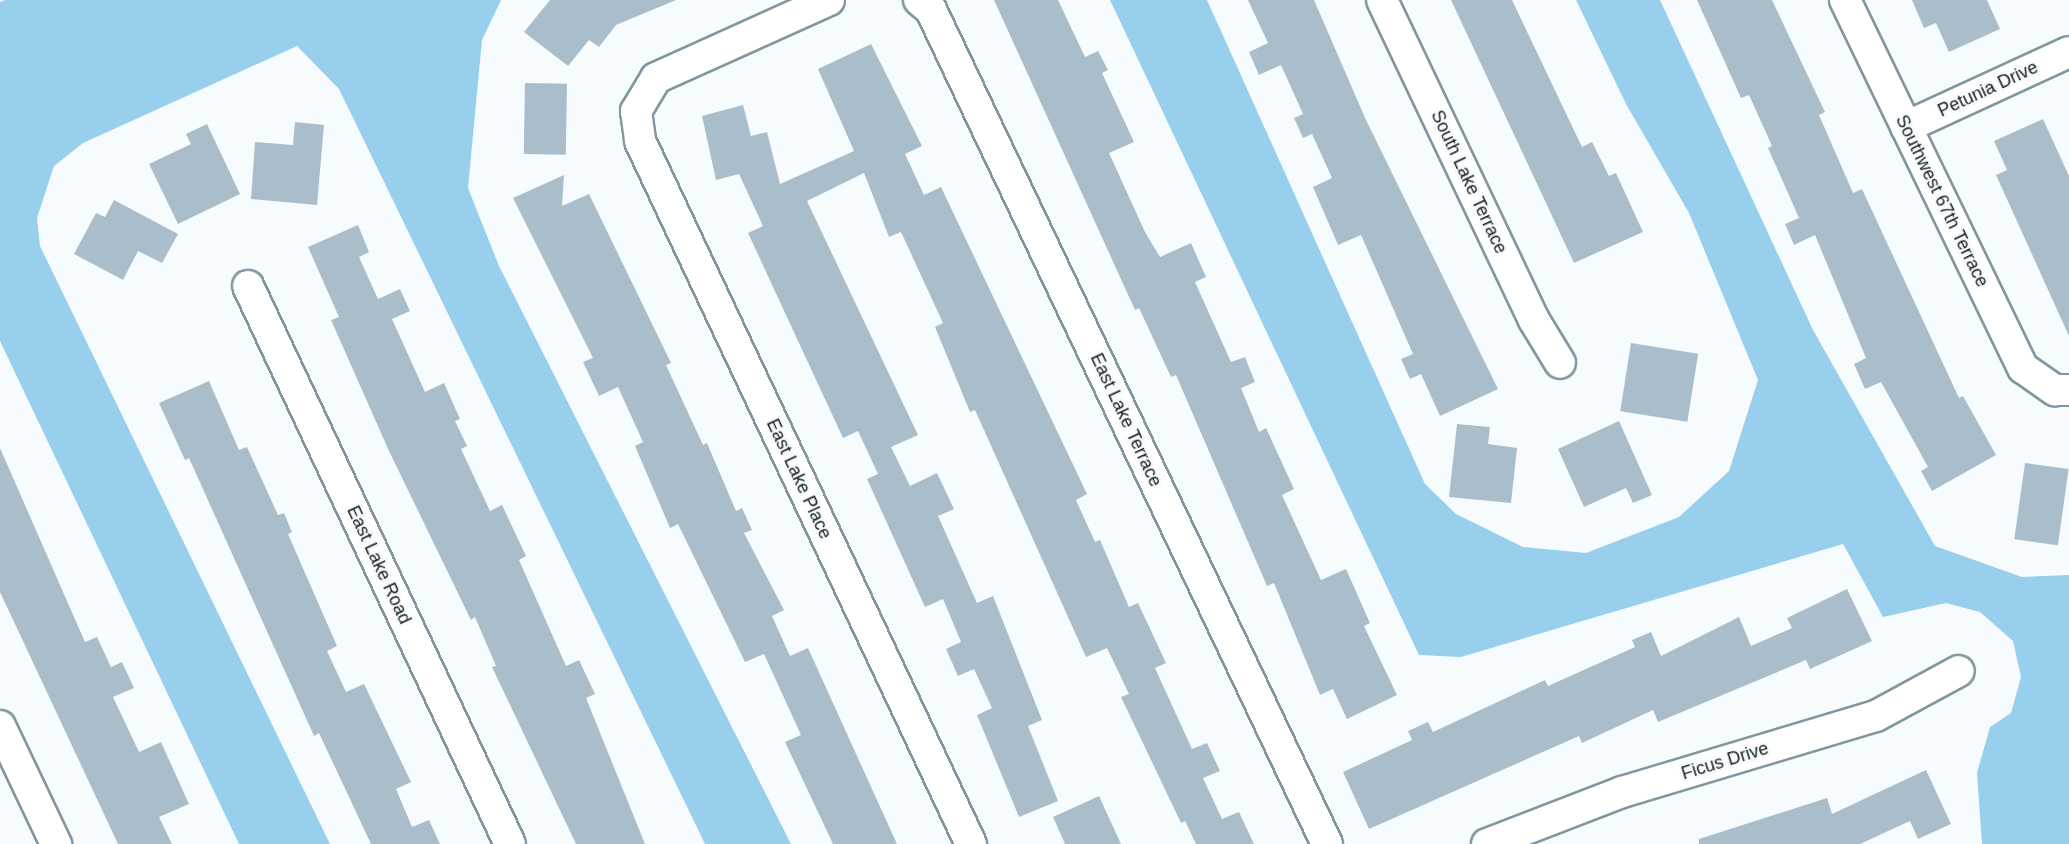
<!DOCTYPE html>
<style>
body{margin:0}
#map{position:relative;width:2069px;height:844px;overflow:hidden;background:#f6fbfd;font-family:Arial,sans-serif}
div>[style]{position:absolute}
.water>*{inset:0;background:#98cfed}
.building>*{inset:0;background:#a9beca;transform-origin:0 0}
.roads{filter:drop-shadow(2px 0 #8196a1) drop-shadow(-2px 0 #8196a1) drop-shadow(0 2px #8196a1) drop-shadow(0 -2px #8196a1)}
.minor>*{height:30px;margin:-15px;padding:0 15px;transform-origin:15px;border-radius:15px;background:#fff}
span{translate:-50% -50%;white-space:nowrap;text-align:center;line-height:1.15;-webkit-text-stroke:6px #f6fbfd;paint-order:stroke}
.street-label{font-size:18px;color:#171f23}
</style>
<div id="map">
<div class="water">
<i style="clip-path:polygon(5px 0,501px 0,482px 40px,468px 188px,499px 266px,791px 844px,705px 844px,339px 89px,297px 46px,83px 143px,54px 166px,37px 218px,40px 246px,330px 844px,239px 844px,0 341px,0 2px)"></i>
<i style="clip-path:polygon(1110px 0,1207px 0,1425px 484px,1456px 514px,1523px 547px,1586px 553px,1679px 517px,1729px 471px,1758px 380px,1689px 213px,1626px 104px,1576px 0,1660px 0,1813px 330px,1935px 546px,2022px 577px,2069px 575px,2069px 844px,1982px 844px,1977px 773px,1990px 727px,2011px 713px,2021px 677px,2013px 641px,1980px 612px,1946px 603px,1883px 617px,1843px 544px,1461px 657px,1419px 655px)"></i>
</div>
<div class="building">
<i style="clip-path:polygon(550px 0,676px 0,616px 25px,599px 47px,589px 40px,568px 66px,524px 32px)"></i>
<i style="clip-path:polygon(994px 0,1058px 0,1085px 57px,1098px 51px,1108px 70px,1102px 73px,1134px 142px,1109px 153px,1145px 232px,1160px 257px,1191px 243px,1206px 277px,1195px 282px,1231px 362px,1245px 357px,1255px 382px,1241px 388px,1259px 432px,1266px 428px,1294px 489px,1282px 495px,1321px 580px,1346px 569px,1370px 623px,1364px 626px,1397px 695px,1347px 719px,1333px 689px,1320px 695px,1274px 583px,1267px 586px,1176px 375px,1171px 377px,1139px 308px,1135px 310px)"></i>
<i style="clip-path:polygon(1248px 0,1314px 0,1366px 120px,1498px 389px,1440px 416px,1421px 374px,1410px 379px,1401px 359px,1413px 354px,1361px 235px,1338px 245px,1313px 187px,1332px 178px,1312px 134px,1303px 138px,1294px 118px,1303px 114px,1281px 65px,1259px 75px,1249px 52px,1268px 43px)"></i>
<i style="clip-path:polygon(1451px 0,1512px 0,1582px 147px,1592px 142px,1609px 176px,1616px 173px,1643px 232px,1574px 263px)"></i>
<i style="clip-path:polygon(1697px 0,1772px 0,1825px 112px,1819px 115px,1853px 193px,1862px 189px,1959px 398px,1963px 396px,1996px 455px,1932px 491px,1921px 471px,1928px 467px,1881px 382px,1865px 389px,1854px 364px,1866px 358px,1815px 235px,1794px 245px,1785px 224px,1799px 218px,1768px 148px,1772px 146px,1749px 95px,1741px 98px)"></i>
<i style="clip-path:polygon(1912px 0,1987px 0,2000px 29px,1949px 52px,1936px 23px,1924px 28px)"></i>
<i style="clip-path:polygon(871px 44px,922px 146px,905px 154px,924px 195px,941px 187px,1087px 494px,1076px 500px,1095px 542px,1100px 540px,1129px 607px,1138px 603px,1166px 663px,1155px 668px,1192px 749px,1207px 743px,1220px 771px,1203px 778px,1222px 819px,1239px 812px,1254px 844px,1196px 844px,1185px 821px,1181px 823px,1121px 697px,1129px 694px,1107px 648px,1086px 657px,975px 410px,970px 412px,935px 327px,943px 323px,901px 232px,889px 237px,864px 173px,807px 201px,918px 435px,891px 447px,910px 486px,937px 473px,954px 509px,938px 516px,977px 603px,993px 596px,1042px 720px,1028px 726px,1058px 801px,1019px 817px,977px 715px,992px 708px,974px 669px,958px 676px,946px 649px,961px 642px,943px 599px,925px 607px,867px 479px,878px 474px,858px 431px,843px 438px,748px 233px,763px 226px,739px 174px,716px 180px,702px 116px,743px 105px,751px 136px,767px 132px,780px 184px,854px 151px,818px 69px)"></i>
<i style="left:525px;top:83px;width:42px;height:71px;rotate:1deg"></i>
<i style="clip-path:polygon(2043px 119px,2069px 176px,2069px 336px,1996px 175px,2007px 170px,1994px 141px)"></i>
<i style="clip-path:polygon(295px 122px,324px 125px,317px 205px,251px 199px,255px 142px,293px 145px)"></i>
<i style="clip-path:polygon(207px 124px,240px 194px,178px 224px,149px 164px,191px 144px,186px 134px)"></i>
<i style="clip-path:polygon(564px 175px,562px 206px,589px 194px,671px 363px,666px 365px,703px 445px,707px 443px,736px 511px,742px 508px,752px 530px,744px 533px,784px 610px,772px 616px,790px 656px,808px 648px,897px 844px,833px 844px,785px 742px,801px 735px,764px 654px,745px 662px,678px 524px,670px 528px,635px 446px,643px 442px,618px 387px,599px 396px,583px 362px,593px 358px,513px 198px)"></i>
<i style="clip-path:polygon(114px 200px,178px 234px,162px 263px,138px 251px,123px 280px,74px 254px,96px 213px,105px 217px)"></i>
<i style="clip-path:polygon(358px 225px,369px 252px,359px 257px,378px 299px,400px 289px,410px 311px,392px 319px,425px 392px,444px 383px,460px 419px,455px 421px,467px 446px,461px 449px,490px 511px,502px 505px,526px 556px,519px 560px,566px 666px,579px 660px,595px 694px,586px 698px,645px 844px,576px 844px,492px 667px,496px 666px,475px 617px,471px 620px,389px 451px,331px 320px,339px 317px,308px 247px)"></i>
<i style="left:1631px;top:343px;width:68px;height:69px;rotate:9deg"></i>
<i style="clip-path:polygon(209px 381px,239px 450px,247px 447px,278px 515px,284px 513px,292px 532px,288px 534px,337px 646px,327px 651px,346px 692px,364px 684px,411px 782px,396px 789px,412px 827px,429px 820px,440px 844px,371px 844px,319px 733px,314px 736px,189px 458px,185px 460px,159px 403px)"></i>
<i style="clip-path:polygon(1619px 421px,1652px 495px,1633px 503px,1626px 488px,1584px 507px,1558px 449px)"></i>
<i style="clip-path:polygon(1457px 424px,1490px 427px,1488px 444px,1517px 448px,1511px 503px,1449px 497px)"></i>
<i style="clip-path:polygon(0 448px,85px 642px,97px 637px,111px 667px,122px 662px,134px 688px,113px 697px,139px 752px,161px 742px,189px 804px,159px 817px,172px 844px,118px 844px,0 592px)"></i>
<i style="left:2025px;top:463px;width:44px;height:77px;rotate:8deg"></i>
<i style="clip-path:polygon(1847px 589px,1872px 641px,1810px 669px,1806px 660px,1658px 722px,1653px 710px,1582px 743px,1579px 736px,1369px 829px,1343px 772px,1412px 740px,1408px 731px,1428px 722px,1433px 732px,1545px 680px,1548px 686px,1635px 647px,1632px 640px,1651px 632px,1661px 656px,1739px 617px,1751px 646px,1792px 628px,1787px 618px)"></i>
<i style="clip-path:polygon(1926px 770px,1951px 824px,1918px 839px,1910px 821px,1860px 844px,1699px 844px,1699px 839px,1827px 798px,1832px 814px)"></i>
<i style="clip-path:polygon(1099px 796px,1121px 844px,1065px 844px,1053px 817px)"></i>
</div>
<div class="roads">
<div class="minor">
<i style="left:829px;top:0;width:190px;rotate:155.7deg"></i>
<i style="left:656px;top:78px;width:39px;rotate:121deg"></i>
<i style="left:636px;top:111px;width:30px;rotate:82deg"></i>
<i style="left:640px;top:141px;width:777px;rotate:64.79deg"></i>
<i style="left:919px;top:0;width:16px;rotate:40deg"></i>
<i style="left:931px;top:10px;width:923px;rotate:64.6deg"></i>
<i style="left:1382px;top:0;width:354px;rotate:64.6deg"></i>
<i style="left:1534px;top:320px;width:50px;rotate:58.8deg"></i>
<i style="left:1845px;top:0;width:409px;rotate:64.2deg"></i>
<i style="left:2023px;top:368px;width:39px;rotate:35deg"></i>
<i style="left:2055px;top:390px;width:14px"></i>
<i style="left:1906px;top:127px;width:179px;rotate:-24.7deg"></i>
<i style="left:248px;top:286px;width:616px;rotate:64.85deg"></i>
<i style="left:0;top:726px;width:131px;rotate:64.6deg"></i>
<i style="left:1487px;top:844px;width:145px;rotate:-21.1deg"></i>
<i style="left:1622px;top:792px;width:265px;rotate:-16.7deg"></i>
<i style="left:1876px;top:716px;width:94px;rotate:-28.5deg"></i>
</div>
</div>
<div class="street-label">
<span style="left:1988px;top:89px;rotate:-25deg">Petunia Drive</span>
<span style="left:1469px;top:182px;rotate:65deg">South Lake Terrace</span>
<span style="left:1942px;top:201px;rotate:64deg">Southwest 67th Terrace</span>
<span style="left:1126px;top:420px;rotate:65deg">East Lake Terrace</span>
<span style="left:799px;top:479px;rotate:65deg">East Lake Place</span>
<span style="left:379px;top:565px;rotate:65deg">East Lake Road</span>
<span style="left:1725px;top:761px;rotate:-17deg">Ficus Drive</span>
</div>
</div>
